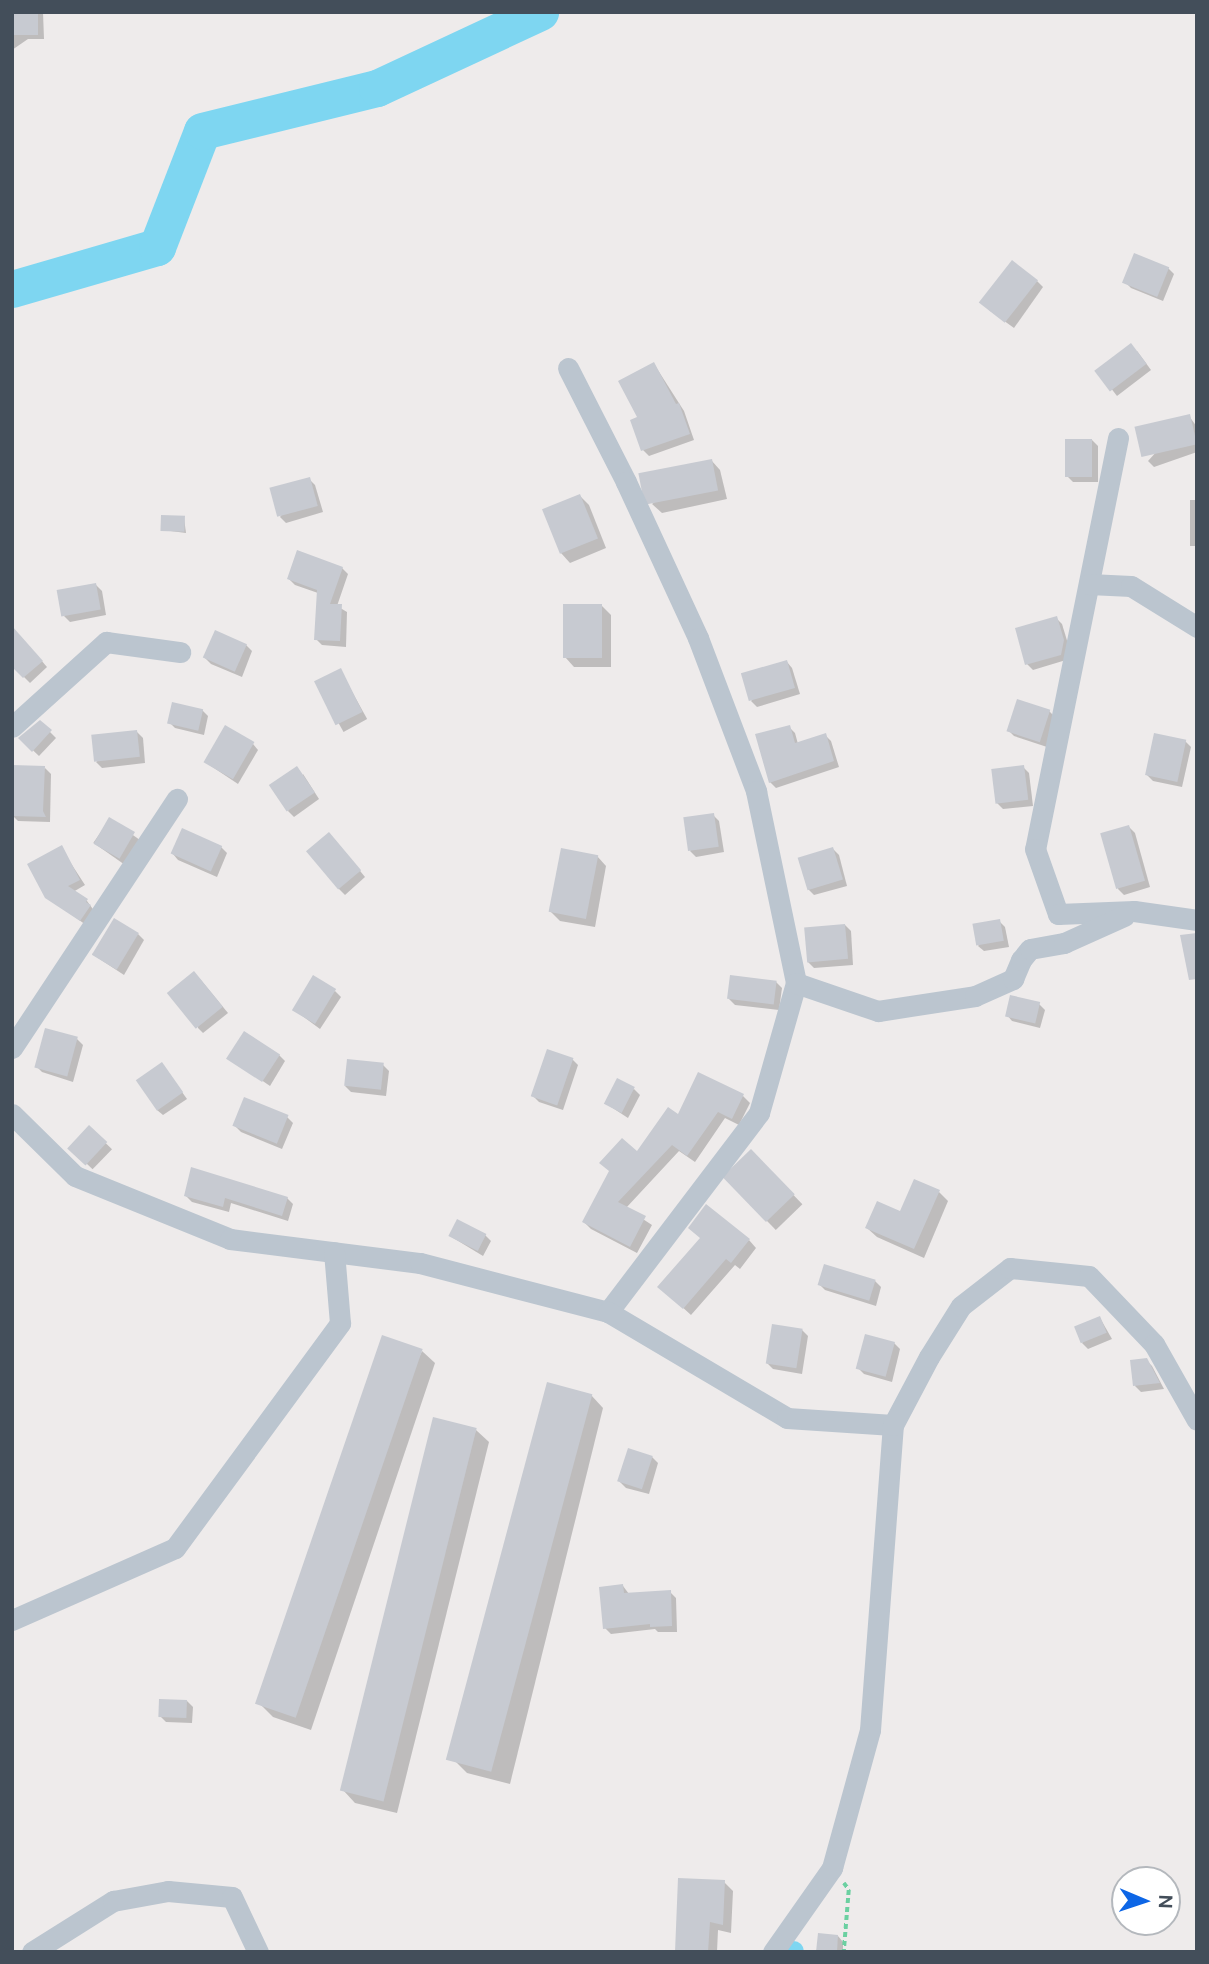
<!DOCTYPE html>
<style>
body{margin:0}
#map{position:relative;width:1209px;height:1964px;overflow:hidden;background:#eeebeb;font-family:"DM Sans",sans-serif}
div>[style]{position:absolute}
.shadow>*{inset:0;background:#0003;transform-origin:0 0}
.canal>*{height:21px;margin:-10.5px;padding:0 10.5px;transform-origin:10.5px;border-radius:10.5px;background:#7ed6f1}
.river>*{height:37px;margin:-18.5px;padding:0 18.5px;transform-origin:18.5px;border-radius:18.5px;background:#7ed6f1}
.building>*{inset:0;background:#c7cad1;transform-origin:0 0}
.path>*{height:3.5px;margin-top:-1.75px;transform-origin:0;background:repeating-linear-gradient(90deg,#6bd0a1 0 5px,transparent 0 8.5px)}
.minor>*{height:21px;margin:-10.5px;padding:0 10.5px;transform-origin:10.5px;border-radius:10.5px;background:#bbc5cf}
span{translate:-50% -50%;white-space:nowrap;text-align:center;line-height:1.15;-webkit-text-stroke:5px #fff;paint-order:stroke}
.frame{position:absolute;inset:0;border:14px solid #434e5a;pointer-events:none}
.north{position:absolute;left:1111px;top:1866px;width:70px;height:70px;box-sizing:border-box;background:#fff;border:2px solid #b4b8bd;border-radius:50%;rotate:92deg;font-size:19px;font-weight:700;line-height:28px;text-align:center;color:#434e5a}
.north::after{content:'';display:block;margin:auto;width:24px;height:32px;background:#0d66e6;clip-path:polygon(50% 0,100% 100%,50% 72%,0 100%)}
</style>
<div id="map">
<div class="shadow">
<i style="clip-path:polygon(12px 12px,43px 12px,44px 39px,28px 39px,12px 50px)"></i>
<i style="clip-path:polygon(1168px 268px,1174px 274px,1163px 301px,1131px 288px,1125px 282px)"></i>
<i style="clip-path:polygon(1037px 281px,1043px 287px,1014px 328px,989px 310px)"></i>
<i style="clip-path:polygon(1137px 351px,1151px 370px,1117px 396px,1097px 370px)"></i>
<i style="clip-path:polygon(654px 364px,684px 411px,694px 440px,649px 456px,643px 450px,640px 418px)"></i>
<i style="clip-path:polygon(1189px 416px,1197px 427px,1197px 452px,1154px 467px,1148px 461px)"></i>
<i style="clip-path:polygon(1092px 440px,1098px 446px,1098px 482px,1073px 482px,1067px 476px)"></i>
<i style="clip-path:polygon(711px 460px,720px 470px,727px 499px,662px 513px,652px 504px)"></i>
<i style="clip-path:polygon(309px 479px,315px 485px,323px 512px,286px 523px,280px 517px)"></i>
<i style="clip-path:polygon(580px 496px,589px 505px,606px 548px,570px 563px,561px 553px)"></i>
<i style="left:1190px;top:500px;width:7px;height:46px"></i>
<i style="clip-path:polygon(184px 518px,186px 533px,163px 530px)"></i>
<i style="clip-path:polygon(342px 568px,348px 574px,337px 606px,347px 612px,346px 647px,322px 645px,316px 639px,318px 593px,295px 585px,289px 579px)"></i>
<i style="clip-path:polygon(96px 585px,102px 591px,106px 615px,70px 622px,64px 616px)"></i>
<i style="clip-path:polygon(602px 606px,611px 615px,611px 667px,574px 667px,565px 657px)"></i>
<i style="clip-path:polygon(1056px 618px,1062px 624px,1069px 647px,1066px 660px,1033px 670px,1027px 664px)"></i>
<i style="clip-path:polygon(21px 637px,47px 667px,30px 683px,24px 677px)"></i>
<i style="clip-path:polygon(246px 645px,252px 651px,242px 677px,211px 664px,205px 658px)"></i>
<i style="clip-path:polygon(787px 662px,792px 668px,800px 694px,757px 707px,751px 701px)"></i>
<i style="left:340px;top:670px;width:56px;height:27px;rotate:61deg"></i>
<i style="clip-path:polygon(202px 710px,208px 716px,204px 735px,175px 728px,169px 722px)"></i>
<i style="clip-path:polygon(1049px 711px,1055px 717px,1047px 747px,1014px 736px,1008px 730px)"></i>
<i style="clip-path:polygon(40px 722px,56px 738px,39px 756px,20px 738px)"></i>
<i style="clip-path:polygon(789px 727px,795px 733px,798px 744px,825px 735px,831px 741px,839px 767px,776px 788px,770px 782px)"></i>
<i style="clip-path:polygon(137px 732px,143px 738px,145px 763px,102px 768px,96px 762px)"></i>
<i style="clip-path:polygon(1185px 741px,1191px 747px,1182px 787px,1153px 781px,1147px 775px)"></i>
<i style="clip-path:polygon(253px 744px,258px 750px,238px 784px,205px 762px)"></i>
<i style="clip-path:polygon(1023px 767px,1029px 773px,1033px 806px,1003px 809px,997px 803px)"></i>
<i style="clip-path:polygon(45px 768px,51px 774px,50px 822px,18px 821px,12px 815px)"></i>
<i style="clip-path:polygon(303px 774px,319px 799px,294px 817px,288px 811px)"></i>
<i style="clip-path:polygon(713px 815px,719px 821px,724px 852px,696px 857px,690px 851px)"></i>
<i style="left:110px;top:819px;width:37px;height:29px;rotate:35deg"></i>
<i style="clip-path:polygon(1129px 827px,1135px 833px,1150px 887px,1124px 895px,1118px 889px)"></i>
<i style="clip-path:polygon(183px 830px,221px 847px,227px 853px,217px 877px,178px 860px,173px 854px)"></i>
<i style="clip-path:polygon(335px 840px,365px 877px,345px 895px,339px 889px)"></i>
<i style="clip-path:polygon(61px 848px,85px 885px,73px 892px,87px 901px,95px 912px,86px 925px,47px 897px)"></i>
<i style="clip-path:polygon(833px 849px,839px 855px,847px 886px,814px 895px,808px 889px)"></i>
<i style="clip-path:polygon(597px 856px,606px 866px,595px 927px,560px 921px,550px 911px)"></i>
<i style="clip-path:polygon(999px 921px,1005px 927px,1009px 947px,984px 951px,978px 946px)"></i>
<i style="clip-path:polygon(845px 925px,851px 931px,853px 965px,814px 968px,808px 962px)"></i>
<i style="clip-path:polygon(138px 934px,144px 940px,124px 975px,92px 954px)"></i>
<i style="clip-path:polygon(200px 979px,228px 1013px,203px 1033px,198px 1028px)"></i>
<i style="clip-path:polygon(776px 982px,782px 988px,779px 1010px,735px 1005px,729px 999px)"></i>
<i style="clip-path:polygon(335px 991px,341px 997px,320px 1029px,293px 1009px)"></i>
<i style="clip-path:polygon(1039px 1004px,1045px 1010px,1040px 1028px,1012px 1021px,1007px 1015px)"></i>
<i style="clip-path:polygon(77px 1039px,83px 1045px,73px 1082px,42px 1072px,36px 1066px)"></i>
<i style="clip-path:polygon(279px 1055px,285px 1061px,270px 1086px,229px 1058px)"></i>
<i style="clip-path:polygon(572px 1059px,578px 1065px,563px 1110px,539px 1102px,533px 1096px)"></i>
<i style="clip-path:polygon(162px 1064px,187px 1099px,163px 1115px,157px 1110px)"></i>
<i style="clip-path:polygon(383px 1065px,389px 1071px,386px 1096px,351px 1092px,345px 1086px)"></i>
<i style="clip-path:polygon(634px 1089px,640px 1095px,628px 1118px,605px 1103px)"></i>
<i style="clip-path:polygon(743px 1096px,750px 1103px,739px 1125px,725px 1118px,695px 1162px,679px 1151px,626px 1208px,652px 1225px,637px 1253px,591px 1229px,584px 1222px,637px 1154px,678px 1116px)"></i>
<i style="clip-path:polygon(287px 1117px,293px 1123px,282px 1149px,241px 1132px,235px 1126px)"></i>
<i style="left:89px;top:1127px;width:32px;height:28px;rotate:44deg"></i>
<i style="left:751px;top:1151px;width:74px;height:37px;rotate:46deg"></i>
<i style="clip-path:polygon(939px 1192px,948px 1201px,924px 1258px,877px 1237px,867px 1228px)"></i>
<i style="clip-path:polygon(186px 1196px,287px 1198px,293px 1204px,288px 1221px,231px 1203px,229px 1212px,192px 1202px)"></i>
<i style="clip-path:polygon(485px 1235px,491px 1241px,483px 1256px,450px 1236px)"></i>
<i style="clip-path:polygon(749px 1240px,756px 1248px,740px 1269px,735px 1265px,691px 1315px,668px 1294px)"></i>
<i style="clip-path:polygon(875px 1281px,881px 1287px,876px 1306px,825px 1290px,819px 1284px)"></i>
<i style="clip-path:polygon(1100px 1318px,1112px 1339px,1088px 1349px,1082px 1343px)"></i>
<i style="clip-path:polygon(802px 1330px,808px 1336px,802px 1374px,773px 1369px,767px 1363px)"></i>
<i style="clip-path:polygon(894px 1343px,900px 1349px,892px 1382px,864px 1374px,858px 1368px)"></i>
<i style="clip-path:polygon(422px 1351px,435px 1363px,311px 1730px,273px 1717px,260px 1704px)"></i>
<i style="clip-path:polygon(1146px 1360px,1152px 1366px,1164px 1389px,1141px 1392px,1135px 1386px)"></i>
<i style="clip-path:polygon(591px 1395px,603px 1408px,510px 1784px,467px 1773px,454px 1760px)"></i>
<i style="clip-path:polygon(476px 1430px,489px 1442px,397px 1813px,355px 1803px,343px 1790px)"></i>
<i style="clip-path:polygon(652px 1457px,658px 1463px,649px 1494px,626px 1488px,620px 1482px)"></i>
<i style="clip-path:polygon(623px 1586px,629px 1594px,670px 1592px,676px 1598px,677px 1632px,658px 1632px,655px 1629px,611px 1634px,605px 1628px)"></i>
<i style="clip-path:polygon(187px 1701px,193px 1707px,192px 1723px,166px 1722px,160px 1716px)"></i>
<i style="clip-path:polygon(724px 1882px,733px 1891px,731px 1933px,718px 1930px,717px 1952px,676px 1952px)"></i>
<i style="clip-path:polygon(838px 1936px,843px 1942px,843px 1952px,818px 1952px)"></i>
</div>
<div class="canal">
<i style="left:793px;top:1952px;width:1px;rotate:-90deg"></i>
</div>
<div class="river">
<i style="left:12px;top:289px;width:151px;rotate:-16.2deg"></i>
<i style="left:157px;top:247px;width:124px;rotate:-68.8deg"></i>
<i style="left:202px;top:131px;width:180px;rotate:-13.8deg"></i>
<i style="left:377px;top:88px;width:180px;rotate:-25deg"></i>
</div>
<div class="building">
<i style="left:12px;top:12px;width:26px;height:23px"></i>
<i style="left:1134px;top:253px;width:38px;height:32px;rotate:22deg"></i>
<i style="left:1012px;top:260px;width:33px;height:54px;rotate:38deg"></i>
<i style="left:1131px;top:343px;width:26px;height:46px;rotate:53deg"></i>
<i style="clip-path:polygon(654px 362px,676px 404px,679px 403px,690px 434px,641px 451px,630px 420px,637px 417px,618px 381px)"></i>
<i style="left:1190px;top:414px;width:31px;height:57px;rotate:77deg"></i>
<i style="left:1065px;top:439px;width:27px;height:38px"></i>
<i style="left:712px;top:459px;width:32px;height:75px;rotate:79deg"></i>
<i style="left:310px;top:477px;width:30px;height:42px;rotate:75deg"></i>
<i style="left:580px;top:494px;width:48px;height:41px;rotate:68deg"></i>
<i style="left:161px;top:515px;width:24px;height:16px;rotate:2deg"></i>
<i style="clip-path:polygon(297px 550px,343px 567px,330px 604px,342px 604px,340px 641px,314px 640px,317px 590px,287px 579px)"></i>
<i style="left:96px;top:583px;width:27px;height:40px;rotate:80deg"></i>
<i style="left:563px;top:604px;width:39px;height:54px"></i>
<i style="clip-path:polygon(1057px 616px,1064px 640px,1061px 655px,1025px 665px,1015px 628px)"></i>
<i style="clip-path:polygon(12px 626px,43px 661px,23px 678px,12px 667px)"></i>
<i style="left:215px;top:630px;width:35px;height:30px;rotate:24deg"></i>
<i style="left:787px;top:660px;width:29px;height:48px;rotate:74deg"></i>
<i style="left:341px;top:668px;width:49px;height:30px;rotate:64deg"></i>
<i style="left:1017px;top:699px;width:35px;height:34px;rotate:18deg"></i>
<i style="left:172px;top:702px;width:32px;height:22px;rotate:13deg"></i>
<i style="clip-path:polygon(40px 720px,52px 730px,32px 752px,18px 738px)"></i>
<i style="left:225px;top:725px;width:34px;height:43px;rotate:30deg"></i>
<i style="clip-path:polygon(790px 725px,795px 743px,826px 733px,834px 761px,769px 783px,755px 734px)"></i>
<i style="left:137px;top:730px;width:27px;height:46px;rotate:84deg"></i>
<i style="left:1154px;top:733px;width:33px;height:43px;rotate:12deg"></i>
<i style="clip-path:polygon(12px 765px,45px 766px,43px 811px,46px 817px,12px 816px)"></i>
<i style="left:1024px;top:765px;width:35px;height:33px;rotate:83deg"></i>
<i style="left:297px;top:766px;width:32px;height:34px;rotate:56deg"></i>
<i style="left:714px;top:813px;width:34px;height:31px;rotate:82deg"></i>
<i style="left:109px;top:817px;width:30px;height:31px;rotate:30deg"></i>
<i style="left:1129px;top:825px;width:58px;height:30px;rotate:74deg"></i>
<i style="left:182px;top:828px;width:44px;height:28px;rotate:24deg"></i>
<i style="left:329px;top:832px;width:50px;height:30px;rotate:50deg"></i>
<i style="clip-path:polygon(62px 845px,80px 880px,68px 886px,88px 899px,86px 902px,91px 905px,80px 921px,45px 898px,27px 864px)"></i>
<i style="left:833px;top:847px;width:34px;height:37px;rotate:73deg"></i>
<i style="left:561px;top:848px;width:38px;height:65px;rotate:11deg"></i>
<i style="left:114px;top:918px;width:29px;height:43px;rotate:31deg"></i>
<i style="left:1000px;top:919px;width:22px;height:28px;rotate:80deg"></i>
<i style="left:845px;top:924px;width:35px;height:41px;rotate:85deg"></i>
<i style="clip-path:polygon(1197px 933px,1197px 979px,1189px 980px,1180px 935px)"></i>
<i style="left:194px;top:971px;width:46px;height:35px;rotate:51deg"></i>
<i style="left:313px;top:975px;width:27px;height:41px;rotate:31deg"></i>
<i style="left:730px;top:975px;width:47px;height:24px;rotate:7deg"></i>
<i style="left:1010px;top:995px;width:31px;height:22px;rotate:13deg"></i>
<i style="left:45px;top:1028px;width:34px;height:41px;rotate:15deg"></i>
<i style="left:244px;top:1031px;width:43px;height:33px;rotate:33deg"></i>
<i style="left:547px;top:1049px;width:28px;height:50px;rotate:19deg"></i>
<i style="left:347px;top:1059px;width:37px;height:27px;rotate:6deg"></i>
<i style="left:162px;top:1062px;width:37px;height:32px;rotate:55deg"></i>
<i style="clip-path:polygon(698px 1072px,744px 1094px,732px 1119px,718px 1112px,687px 1156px,672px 1145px,618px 1202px,646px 1216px,630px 1247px,582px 1222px,609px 1171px,599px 1163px,622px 1138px,637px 1151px,668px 1107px,678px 1114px)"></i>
<i style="left:617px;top:1078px;width:20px;height:29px;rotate:27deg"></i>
<i style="left:244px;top:1097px;width:48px;height:31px;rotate:22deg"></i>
<i style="left:89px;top:1125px;width:25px;height:32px;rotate:43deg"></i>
<i style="left:751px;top:1149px;width:63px;height:40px;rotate:46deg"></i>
<i style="clip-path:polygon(191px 1167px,288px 1197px,282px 1216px,225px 1198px,223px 1207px,184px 1196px)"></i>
<i style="clip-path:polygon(914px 1179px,940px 1190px,914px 1249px,865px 1228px,877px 1201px,900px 1211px)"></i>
<i style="clip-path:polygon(706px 1204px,750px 1239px,731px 1263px,726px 1259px,683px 1309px,657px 1287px,700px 1238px,688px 1228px)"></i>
<i style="left:457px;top:1219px;width:33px;height:19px;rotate:27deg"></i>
<i style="left:824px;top:1264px;width:54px;height:22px;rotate:17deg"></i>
<i style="left:1100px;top:1316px;width:18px;height:28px;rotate:68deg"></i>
<i style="left:772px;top:1324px;width:31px;height:40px;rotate:9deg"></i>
<i style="left:865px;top:1334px;width:31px;height:36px;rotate:15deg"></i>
<i style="left:382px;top:1335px;width:43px;height:390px;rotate:19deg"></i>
<i style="clip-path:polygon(1147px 1358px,1160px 1383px,1133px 1386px,1130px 1360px)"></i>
<i style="left:547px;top:1382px;width:47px;height:391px;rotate:15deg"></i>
<i style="left:433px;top:1417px;width:45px;height:385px;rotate:14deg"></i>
<i style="left:628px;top:1448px;width:26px;height:35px;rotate:18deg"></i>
<i style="clip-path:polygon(623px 1584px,624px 1593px,671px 1590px,672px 1626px,650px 1627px,650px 1624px,603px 1629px,599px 1587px)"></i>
<i style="left:159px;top:1699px;width:28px;height:18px;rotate:2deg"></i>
<i style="clip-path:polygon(678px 1878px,725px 1880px,723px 1925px,710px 1922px,708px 1952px,675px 1952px)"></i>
<i style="clip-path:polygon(818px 1933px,838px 1935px,837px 1952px,816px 1952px)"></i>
</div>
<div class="path">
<i style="left:844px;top:1883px;width:9px;rotate:54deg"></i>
<i style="left:849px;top:1890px;width:62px;rotate:94.6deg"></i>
</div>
<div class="minor">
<i style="left:568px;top:368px;width:128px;rotate:63deg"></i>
<i style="left:626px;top:482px;width:172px;rotate:65.2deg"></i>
<i style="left:698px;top:638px;width:164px;rotate:69.2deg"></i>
<i style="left:756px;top:791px;width:196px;rotate:78.2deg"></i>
<i style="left:796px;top:983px;width:135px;rotate:105.9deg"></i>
<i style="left:759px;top:1113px;width:250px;rotate:127.2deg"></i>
<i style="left:1118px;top:438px;width:419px;rotate:101.4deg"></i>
<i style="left:1035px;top:849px;width:69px;rotate:70.5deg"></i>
<i style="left:1058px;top:914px;width:76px;rotate:-2.3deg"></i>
<i style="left:1134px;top:911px;width:64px;rotate:8.1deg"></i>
<i style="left:1089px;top:584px;width:42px;rotate:2.7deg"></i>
<i style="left:1131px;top:586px;width:78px;rotate:31.8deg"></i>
<i style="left:12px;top:727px;width:127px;rotate:-42.1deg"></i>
<i style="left:106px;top:642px;width:75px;rotate:7.7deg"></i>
<i style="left:796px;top:983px;width:87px;rotate:18.9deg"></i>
<i style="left:878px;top:1011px;width:98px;rotate:-8.8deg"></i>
<i style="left:975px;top:996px;width:42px;rotate:-24.1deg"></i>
<i style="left:1013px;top:979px;width:21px;rotate:-67deg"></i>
<i style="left:1021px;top:960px;width:14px;rotate:-51deg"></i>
<i style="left:1030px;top:949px;width:35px;rotate:-10deg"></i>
<i style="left:1064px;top:943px;width:66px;rotate:-24.2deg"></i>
<i style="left:12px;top:1048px;width:299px;rotate:-56.5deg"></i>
<i style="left:12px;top:1114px;width:88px;rotate:44.5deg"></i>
<i style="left:75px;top:1176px;width:167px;rotate:22.1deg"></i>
<i style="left:230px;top:1239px;width:192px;rotate:7.2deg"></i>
<i style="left:420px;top:1263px;width:194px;rotate:14.6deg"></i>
<i style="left:608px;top:1312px;width:208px;rotate:30.6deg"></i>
<i style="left:787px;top:1418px;width:106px;rotate:3.8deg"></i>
<i style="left:12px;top:1620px;width:178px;rotate:-23.8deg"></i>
<i style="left:175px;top:1548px;width:279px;rotate:-53.7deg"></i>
<i style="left:340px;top:1323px;width:71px;rotate:-94.8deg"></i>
<i style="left:32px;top:1952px;width:96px;rotate:-32.2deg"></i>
<i style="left:113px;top:1901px;width:56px;rotate:-10.3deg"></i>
<i style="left:168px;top:1891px;width:64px;rotate:5.4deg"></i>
<i style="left:232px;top:1897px;width:61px;rotate:64.7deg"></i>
<i style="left:773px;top:1952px;width:103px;rotate:-54.9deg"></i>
<i style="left:832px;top:1868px;width:143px;rotate:-74.6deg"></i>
<i style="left:870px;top:1730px;width:306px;rotate:-85.7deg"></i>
<i style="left:893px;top:1425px;width:77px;rotate:-62.1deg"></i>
<i style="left:929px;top:1357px;width:60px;rotate:-57.9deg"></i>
<i style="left:961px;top:1306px;width:62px;rotate:-37.8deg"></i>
<i style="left:1010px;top:1268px;width:79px;rotate:5.8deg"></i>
<i style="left:1089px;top:1276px;width:94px;rotate:46.3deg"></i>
<i style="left:1154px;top:1344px;width:87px;rotate:60.5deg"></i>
</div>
<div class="frame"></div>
<div class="north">N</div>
</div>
